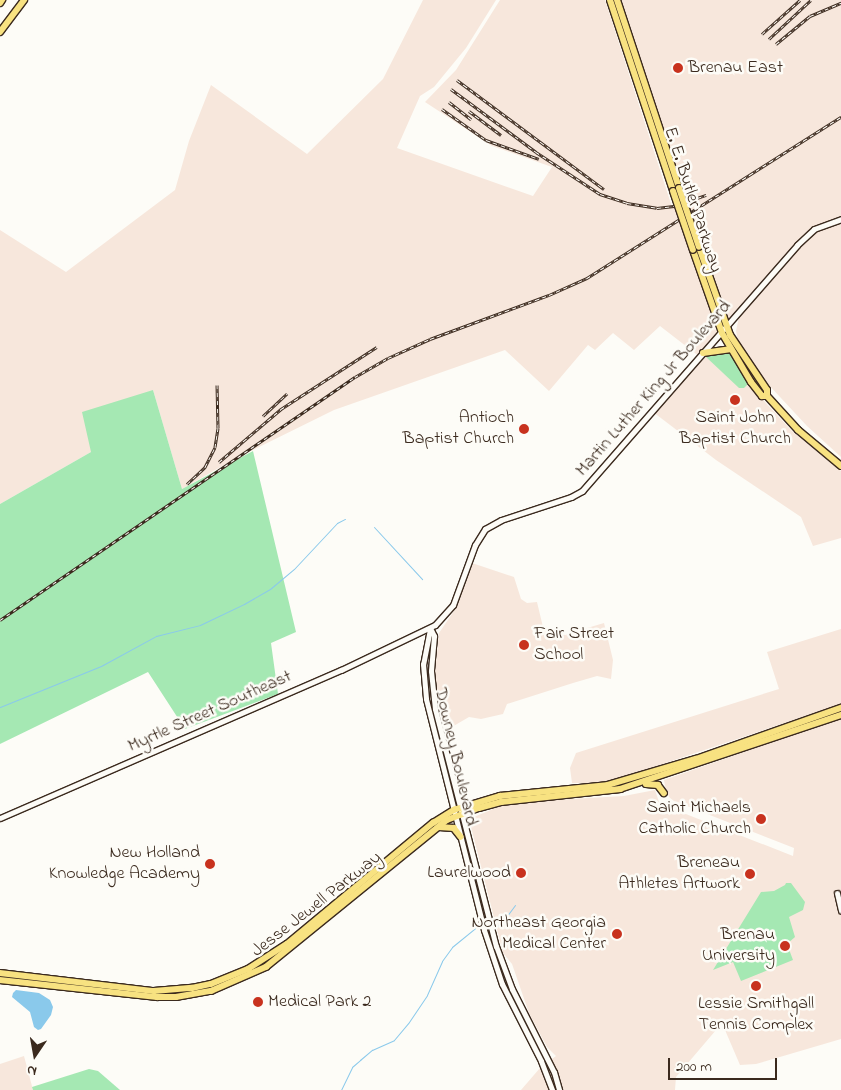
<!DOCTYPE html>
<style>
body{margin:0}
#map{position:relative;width:841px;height:1090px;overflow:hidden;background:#fdfcf7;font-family:"Indie Flower",sans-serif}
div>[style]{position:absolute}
.built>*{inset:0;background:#f7e7dc}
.green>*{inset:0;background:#a5e8b3}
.water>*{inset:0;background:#8ac9eb}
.stream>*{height:1px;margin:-0.5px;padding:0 0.5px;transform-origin:0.5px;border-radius:0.5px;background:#8ac9eb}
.roads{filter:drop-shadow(1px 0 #3b2a1e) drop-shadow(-1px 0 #3b2a1e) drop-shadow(0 1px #3b2a1e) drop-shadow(0 -1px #3b2a1e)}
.secondary>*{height:5px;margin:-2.5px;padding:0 2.5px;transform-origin:2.5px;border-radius:2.5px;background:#fdfcf7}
.primary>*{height:5.5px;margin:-2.75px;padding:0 2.75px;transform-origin:2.75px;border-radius:2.75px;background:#f8e281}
.highway>*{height:6px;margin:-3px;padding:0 3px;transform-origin:3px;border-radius:3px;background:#f8e281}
.rail>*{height:3px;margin-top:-1.5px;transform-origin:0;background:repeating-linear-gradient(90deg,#fdfcf7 0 4px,#3b2a1e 0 8px);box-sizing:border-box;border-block:1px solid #3b2a1e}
.bridges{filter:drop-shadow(1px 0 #3b2a1e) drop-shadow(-1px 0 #3b2a1e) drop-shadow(0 1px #3b2a1e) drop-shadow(0 -1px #3b2a1e)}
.highway-bridge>*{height:6px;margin:-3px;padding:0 3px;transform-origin:3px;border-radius:3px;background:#f8e281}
.dots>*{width:14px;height:14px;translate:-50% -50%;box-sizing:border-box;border:2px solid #fdfcf7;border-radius:50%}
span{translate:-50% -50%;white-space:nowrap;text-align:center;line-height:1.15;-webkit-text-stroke:5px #fdfcf7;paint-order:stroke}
.poi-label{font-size:18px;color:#3b2a1e}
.left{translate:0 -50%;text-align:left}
.right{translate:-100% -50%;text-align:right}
.street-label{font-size:18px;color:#3b2a1e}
.north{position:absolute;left:10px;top:1030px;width:50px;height:50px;-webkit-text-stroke:4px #fdfcf7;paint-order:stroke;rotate:192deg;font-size:14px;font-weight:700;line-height:20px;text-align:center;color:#3b2a1e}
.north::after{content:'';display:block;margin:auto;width:18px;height:22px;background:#3b2a1e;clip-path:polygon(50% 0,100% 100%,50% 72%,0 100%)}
.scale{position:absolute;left:668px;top:1058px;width:109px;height:22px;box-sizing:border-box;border:2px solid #3b2a1e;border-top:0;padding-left:6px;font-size:15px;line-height:18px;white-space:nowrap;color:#3b2a1e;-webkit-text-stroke:4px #fdfcf7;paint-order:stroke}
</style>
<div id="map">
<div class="built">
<i style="clip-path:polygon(423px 0,496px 0,466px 48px,434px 87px,420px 96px,397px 148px,533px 196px,552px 167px,492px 146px,425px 102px,456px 70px,500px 0,605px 0,672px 207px,680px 207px,613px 0,841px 0,841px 457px,807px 426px,767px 383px,738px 341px,736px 331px,739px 317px,704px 353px,726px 351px,752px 388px,792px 431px,841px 471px,841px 538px,813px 546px,801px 517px,716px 460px,653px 412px,700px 357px,660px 326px,634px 350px,613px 333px,595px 350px,588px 345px,549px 391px,505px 350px,334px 410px,231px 461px,182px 489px,153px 390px,91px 452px,0 504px,0 230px,66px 272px,175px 190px,189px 141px,211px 85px,307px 154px,383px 79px)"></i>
<i style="clip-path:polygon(472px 563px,514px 577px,521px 599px,527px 603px,537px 602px,543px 627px,546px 626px,557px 637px,604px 623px,613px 660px,611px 679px,597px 676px,573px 683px,507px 704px,503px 714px,481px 719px,469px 717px,445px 731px,439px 714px,435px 672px,439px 633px,454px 611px)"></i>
<i style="clip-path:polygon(841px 629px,841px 704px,618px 779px,599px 783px,572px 783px,570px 768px,576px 753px,779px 689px,767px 652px)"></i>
<i style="clip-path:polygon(841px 718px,841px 1039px,756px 1064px,740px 1065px,722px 1023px,676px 1077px,675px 1090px,521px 1090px,540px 1068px,556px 1056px,547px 1047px,529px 1013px,512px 964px,503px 953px,469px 819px,503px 805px,519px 802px,624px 796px,655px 790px,659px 802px,668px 807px,793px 856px,794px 848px,674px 801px,670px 798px,666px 791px,664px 780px)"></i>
<i style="clip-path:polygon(24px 1056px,33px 1090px,0 1090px,0 1064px)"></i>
</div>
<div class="green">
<i style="clip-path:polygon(728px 351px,749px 383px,744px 388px,739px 388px,705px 356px)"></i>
<i style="clip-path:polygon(153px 390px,182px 489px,253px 451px,296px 632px,271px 643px,278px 694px,185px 729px,148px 672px,0 744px,0 504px,91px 452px,82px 412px)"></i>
<i style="clip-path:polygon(786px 883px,791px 883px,805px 902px,803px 910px,789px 917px,795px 937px,787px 944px,793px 960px,741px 981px,733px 962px,713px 970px,761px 892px,774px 891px,785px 885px)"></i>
<i style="clip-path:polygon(89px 1069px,98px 1071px,120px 1090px,33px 1090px,32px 1087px)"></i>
</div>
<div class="water">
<i style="clip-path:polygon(16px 990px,39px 993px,50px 1000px,53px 1007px,51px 1015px,41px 1029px,38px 1030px,34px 1027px,30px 1012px,12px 997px,13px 993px)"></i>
</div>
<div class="stream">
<i style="left:374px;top:527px;width:71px;rotate:47.3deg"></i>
<i style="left:0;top:707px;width:109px;rotate:-22.1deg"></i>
<i style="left:101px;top:666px;width:63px;rotate:-28.6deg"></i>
<i style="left:156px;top:636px;width:45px;rotate:-14deg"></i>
<i style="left:200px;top:625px;width:49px;rotate:-25.5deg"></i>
<i style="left:244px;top:604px;width:30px;rotate:-30deg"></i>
<i style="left:270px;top:589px;width:31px;rotate:-40deg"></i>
<i style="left:294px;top:569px;width:63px;rotate:-46.9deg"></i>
<i style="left:337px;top:523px;width:9px;rotate:-27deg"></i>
<i style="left:495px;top:926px;width:5px;rotate:-11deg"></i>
<i style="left:500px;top:925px;width:25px;rotate:-53deg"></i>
<i style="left:341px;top:1090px;width:25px;rotate:-64deg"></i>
<i style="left:352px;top:1067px;width:11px;rotate:-41deg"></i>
<i style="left:360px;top:1060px;width:16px;rotate:-40deg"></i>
<i style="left:372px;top:1050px;width:24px;rotate:-24deg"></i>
<i style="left:394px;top:1040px;width:23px;rotate:-50deg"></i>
<i style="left:409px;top:1022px;width:32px;rotate:-56deg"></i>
<i style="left:427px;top:995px;width:37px;rotate:-66deg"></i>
<i style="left:442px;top:961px;width:17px;rotate:-54deg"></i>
<i style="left:452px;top:947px;width:33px;rotate:-39deg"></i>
</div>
<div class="roads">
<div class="secondary">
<i style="left:430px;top:628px;width:9px;rotate:63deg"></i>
<i style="left:434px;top:636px;width:35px;rotate:95deg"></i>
<i style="left:431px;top:671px;width:38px;rotate:84deg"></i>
<i style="left:435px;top:709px;width:245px;rotate:75.6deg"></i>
<i style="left:496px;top:946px;width:46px;rotate:69.6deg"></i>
<i style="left:512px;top:989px;width:93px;rotate:63.2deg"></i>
<i style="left:554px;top:1072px;width:19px;rotate:74deg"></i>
<i style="left:430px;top:629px;width:36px;rotate:101deg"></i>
<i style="left:423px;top:664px;width:35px;rotate:85deg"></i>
<i style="left:426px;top:699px;width:238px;rotate:75.9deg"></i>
<i style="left:484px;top:930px;width:57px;rotate:71.6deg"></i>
<i style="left:502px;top:984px;width:86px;rotate:63.1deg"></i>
<i style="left:541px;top:1061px;width:31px;rotate:69deg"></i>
<i style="left:0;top:818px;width:372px;rotate:-23.5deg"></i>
<i style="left:341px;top:670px;width:104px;rotate:-25.6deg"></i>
<i style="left:435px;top:625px;width:27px;rotate:-48deg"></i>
<i style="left:453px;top:605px;width:64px;rotate:-69.9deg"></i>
<i style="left:475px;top:545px;width:19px;rotate:-58deg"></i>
<i style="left:485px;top:529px;width:18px;rotate:-29deg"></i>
<i style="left:501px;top:520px;width:74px;rotate:-18.2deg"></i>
<i style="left:571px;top:497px;width:13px;rotate:-29deg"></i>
<i style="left:582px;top:491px;width:327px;rotate:-48.8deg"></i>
<i style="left:797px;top:245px;width:23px;rotate:-43deg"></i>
<i style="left:814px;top:229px;width:29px;rotate:-20deg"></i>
<i style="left:837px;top:893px;width:18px;rotate:77deg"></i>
</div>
<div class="primary">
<i style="left:646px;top:784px;width:12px;rotate:5deg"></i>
<i style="left:658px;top:785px;width:10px;rotate:53deg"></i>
<i style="left:439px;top:827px;width:15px;rotate:4deg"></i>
<i style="left:454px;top:828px;width:11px;rotate:52deg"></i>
<i style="left:0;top:973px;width:155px;rotate:6.7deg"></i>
<i style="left:154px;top:991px;width:38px;rotate:-5deg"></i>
<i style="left:192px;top:988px;width:19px;rotate:-12deg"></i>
<i style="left:211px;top:984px;width:40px;rotate:-22deg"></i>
<i style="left:248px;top:969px;width:46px;rotate:-32.7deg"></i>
<i style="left:287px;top:944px;width:190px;rotate:-39.7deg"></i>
<i style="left:433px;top:823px;width:25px;rotate:-32deg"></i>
<i style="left:454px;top:810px;width:48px;rotate:-16.9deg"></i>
<i style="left:500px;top:796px;width:109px;rotate:-5.8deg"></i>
<i style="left:608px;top:785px;width:92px;rotate:-16.5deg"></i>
<i style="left:696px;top:759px;width:154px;rotate:-19.4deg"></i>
<i style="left:0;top:980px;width:158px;rotate:6.2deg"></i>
<i style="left:157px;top:997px;width:19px"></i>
<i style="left:176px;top:997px;width:36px;rotate:-10deg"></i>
<i style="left:211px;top:991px;width:60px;rotate:-23.6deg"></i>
<i style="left:266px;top:967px;width:233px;rotate:-39.1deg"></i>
<i style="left:447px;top:820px;width:34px;rotate:-21deg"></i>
<i style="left:479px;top:808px;width:23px;rotate:-15deg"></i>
<i style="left:501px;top:802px;width:120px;rotate:-6.2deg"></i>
<i style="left:620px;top:789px;width:233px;rotate:-18.5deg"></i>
</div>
<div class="highway">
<i style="left:610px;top:0;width:201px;rotate:71.7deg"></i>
<i style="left:617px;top:0;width:198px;rotate:71.7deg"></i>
<i style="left:0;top:3px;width:4px;rotate:-56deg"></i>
<i style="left:0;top:32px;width:40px;rotate:-53deg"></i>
<i style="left:699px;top:247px;width:93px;rotate:70.6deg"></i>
<i style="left:730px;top:335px;width:66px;rotate:56.1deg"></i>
<i style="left:767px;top:390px;width:6px;rotate:90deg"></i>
<i style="left:693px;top:250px;width:88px;rotate:70.7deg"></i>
<i style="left:722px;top:333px;width:57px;rotate:59.4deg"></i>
<i style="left:751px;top:382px;width:18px;rotate:52deg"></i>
<i style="left:762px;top:396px;width:5px"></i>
<i style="left:767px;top:396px;width:46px;rotate:47.6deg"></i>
<i style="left:798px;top:430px;width:56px;rotate:39.9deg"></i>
<i style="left:703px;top:353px;width:27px;rotate:-8deg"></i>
</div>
</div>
<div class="rail">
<i style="left:762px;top:34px;width:51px;rotate:-41.8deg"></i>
<i style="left:769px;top:39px;width:57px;rotate:-42.9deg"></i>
<i style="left:776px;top:44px;width:44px;rotate:-39.5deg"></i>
<i style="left:810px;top:16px;width:34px;rotate:-23deg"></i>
<i style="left:457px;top:80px;width:183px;rotate:36.6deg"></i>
<i style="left:451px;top:89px;width:106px;rotate:36.5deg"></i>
<i style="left:536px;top:152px;width:77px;rotate:33.3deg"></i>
<i style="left:600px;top:194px;width:28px;rotate:18deg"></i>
<i style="left:627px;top:203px;width:30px;rotate:9deg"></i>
<i style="left:657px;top:208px;width:17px;rotate:-7deg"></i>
<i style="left:674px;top:206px;width:34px;rotate:-19deg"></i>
<i style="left:449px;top:102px;width:28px;rotate:38deg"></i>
<i style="left:442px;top:109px;width:54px;rotate:35.2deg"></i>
<i style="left:486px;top:140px;width:56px;rotate:19.7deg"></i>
<i style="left:469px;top:111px;width:40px;rotate:37deg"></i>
<i style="left:263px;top:416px;width:33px;rotate:-43deg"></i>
<i style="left:219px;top:462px;width:82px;rotate:-40.5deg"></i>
<i style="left:281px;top:409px;width:114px;rotate:-32.9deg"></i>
<i style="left:187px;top:484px;width:25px;rotate:-43deg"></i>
<i style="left:205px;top:467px;width:22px;rotate:-63deg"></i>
<i style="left:215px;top:447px;width:19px;rotate:-81deg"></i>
<i style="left:218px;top:428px;width:43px;rotate:-91.3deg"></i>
<i style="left:0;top:620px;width:430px;rotate:-34.4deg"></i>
<i style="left:355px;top:377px;width:38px;rotate:-30deg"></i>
<i style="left:388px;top:358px;width:46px;rotate:-24.3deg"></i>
<i style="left:430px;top:339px;width:127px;rotate:-20.3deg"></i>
<i style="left:549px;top:295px;width:42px;rotate:-24.1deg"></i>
<i style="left:587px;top:278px;width:301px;rotate:-32.4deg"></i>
</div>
<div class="bridges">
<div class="highway-bridge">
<i style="left:679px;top:188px;width:62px;rotate:71.3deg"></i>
<i style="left:673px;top:191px;width:62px;rotate:71.3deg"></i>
</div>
</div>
<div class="dots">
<i style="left:678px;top:68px;background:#c8321e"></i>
<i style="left:735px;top:400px;background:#c8321e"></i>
<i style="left:524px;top:429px;background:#c8321e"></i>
<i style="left:524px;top:645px;background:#c8321e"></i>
<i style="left:761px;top:819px;background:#c8321e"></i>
<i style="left:210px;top:864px;background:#c8321e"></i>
<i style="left:521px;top:873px;background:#c8321e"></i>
<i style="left:750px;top:874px;background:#c8321e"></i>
<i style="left:617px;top:934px;background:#c8321e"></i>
<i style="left:785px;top:946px;background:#c8321e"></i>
<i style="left:756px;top:986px;background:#c8321e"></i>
<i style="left:258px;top:1002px;background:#c8321e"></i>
</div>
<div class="poi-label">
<span class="left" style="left:688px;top:68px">Brenau East</span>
<span class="right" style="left:514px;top:429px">Antioch<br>Baptist Church</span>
<span style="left:735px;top:429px">Saint John<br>Baptist Church</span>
<span class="left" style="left:534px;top:645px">Fair Street<br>School</span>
<span class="right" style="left:751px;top:819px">Saint Michaels<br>Catholic Church</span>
<span class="right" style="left:200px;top:864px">New Holland<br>Knowledge Academy</span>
<span class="right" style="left:740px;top:874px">Breneau<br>Athletes Artwork</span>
<span class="right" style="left:511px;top:873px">Laurelwood</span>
<span class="right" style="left:606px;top:934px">Northeast Georgia<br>Medical Center</span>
<span class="right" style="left:775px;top:946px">Brenau<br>University</span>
<span class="left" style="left:268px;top:1002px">Medical Park 2</span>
<span style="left:756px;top:1015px">Lessie Smithgall<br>Tennis Complex</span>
</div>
<div class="street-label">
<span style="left:692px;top:200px;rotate:72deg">E. E. Butler Parkway</span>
<span style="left:654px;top:389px;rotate:-49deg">Martin Luther King Jr Boulevard</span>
<span style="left:210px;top:712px;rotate:-24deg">Myrtle Street Southeast</span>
<span style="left:455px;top:757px;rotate:77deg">Downey Boulevard</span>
<span style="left:317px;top:905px;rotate:-38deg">Jesse Jewell Parkway</span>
</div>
<div class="north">N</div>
<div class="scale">200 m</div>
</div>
